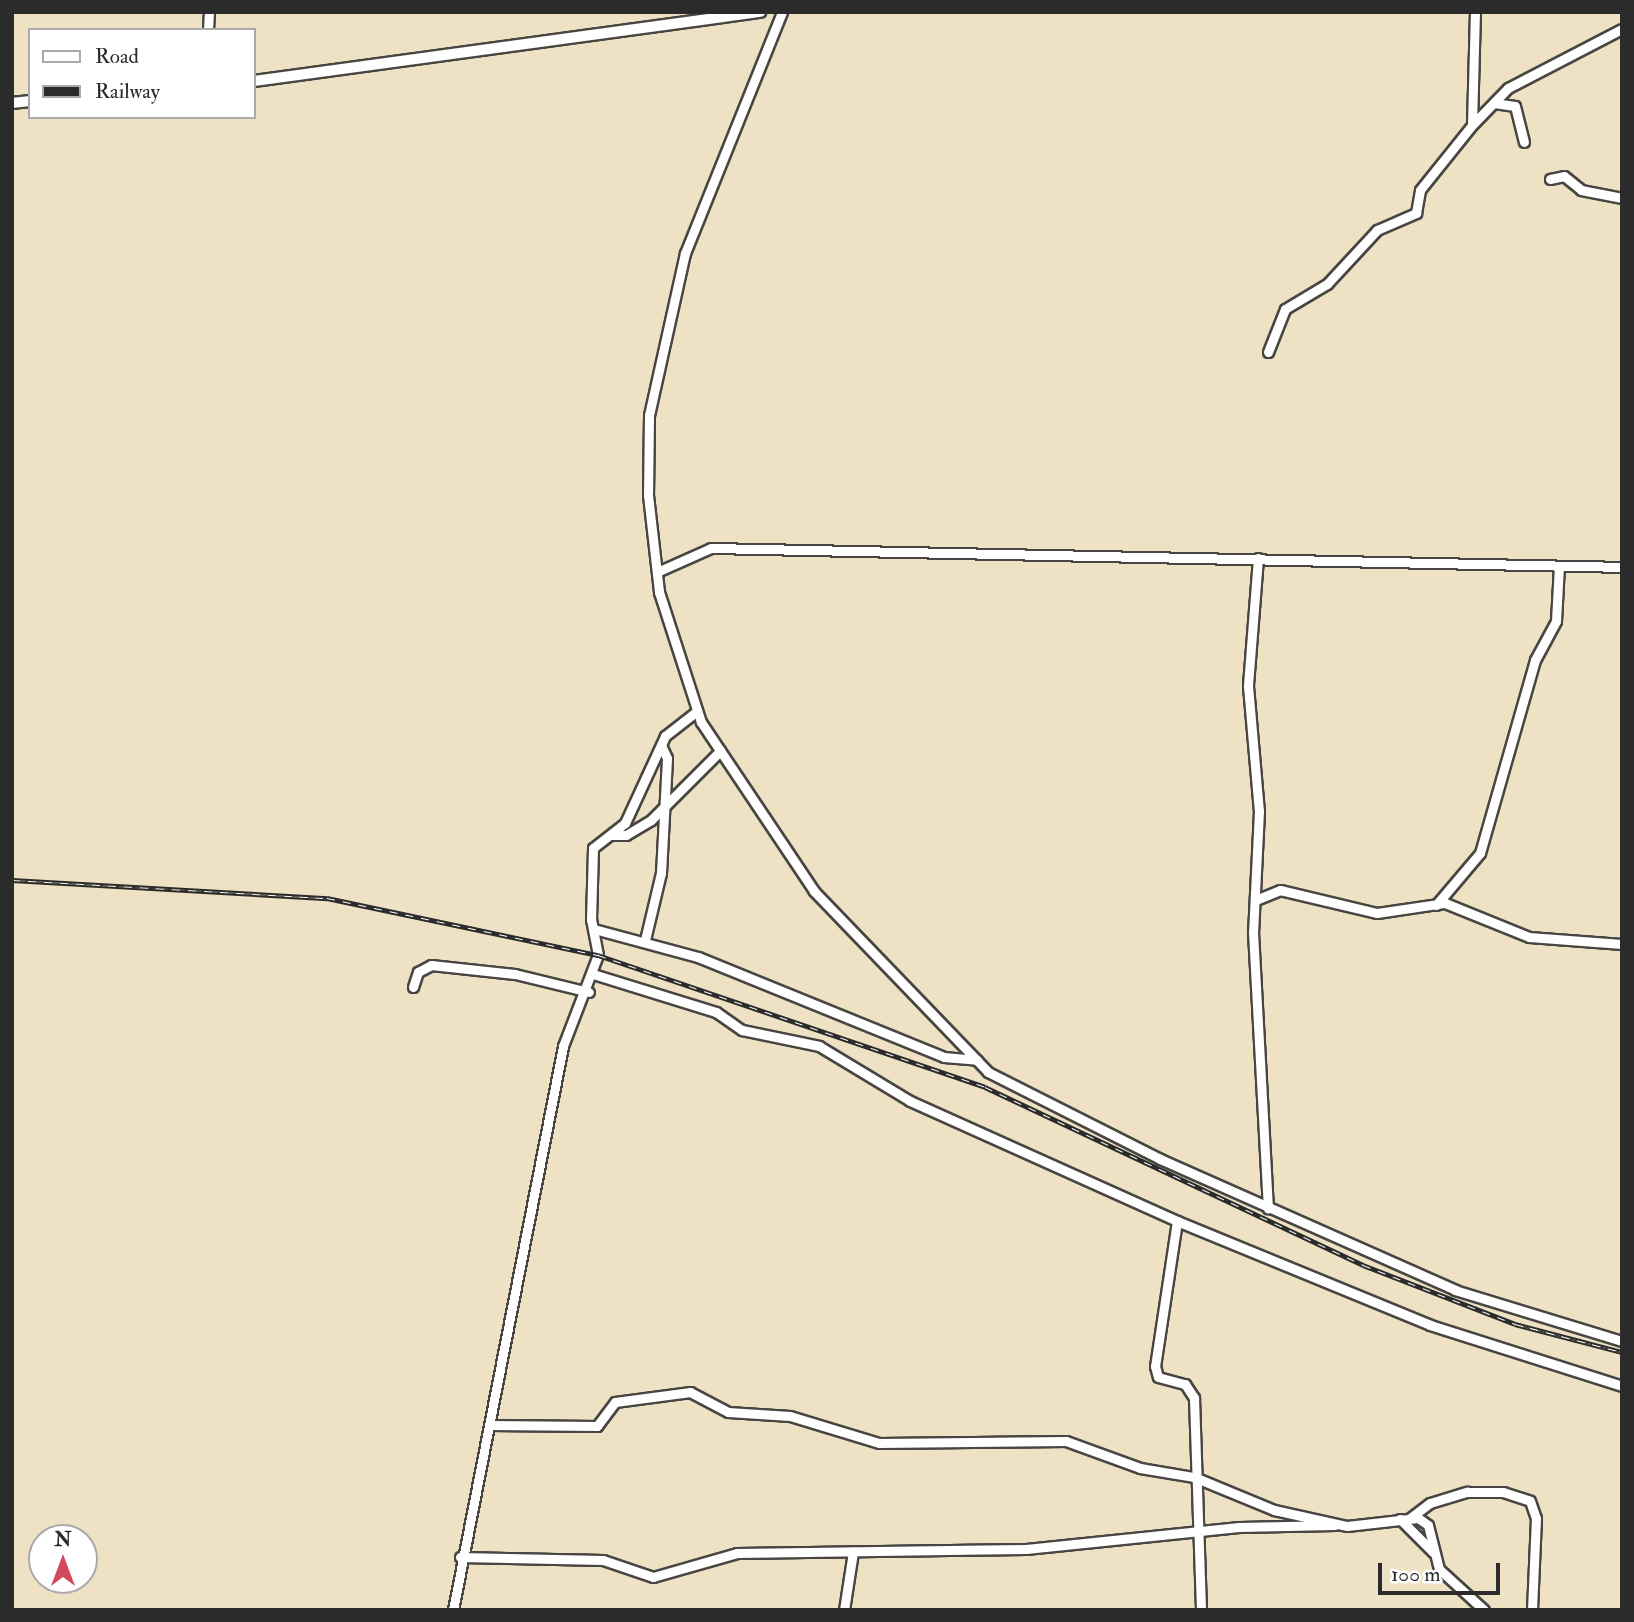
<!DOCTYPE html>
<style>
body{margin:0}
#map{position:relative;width:1634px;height:1622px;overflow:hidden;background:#efe2c4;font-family:"IM FELL Double Pica",serif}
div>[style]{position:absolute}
.roads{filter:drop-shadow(2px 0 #484642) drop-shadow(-2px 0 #484642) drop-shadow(0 2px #484642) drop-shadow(0 -2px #484642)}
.minor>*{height:9px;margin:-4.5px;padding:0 4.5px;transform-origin:4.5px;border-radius:4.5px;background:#fff}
.tertiary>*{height:10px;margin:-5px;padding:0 5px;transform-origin:5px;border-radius:5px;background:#fff}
.rail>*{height:5px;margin-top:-2.5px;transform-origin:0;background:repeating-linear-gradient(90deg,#fff 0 8px,#2b2b2b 0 16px);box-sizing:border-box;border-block:2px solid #2b2b2b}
span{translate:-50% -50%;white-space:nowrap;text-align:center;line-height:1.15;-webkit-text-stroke:5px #fff;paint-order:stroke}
.frame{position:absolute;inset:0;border:14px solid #2b2b2b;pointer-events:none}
.legend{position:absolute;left:28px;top:28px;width:228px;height:91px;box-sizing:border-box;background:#fff;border:2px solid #aaa;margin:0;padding:9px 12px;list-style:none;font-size:21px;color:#2b2b2b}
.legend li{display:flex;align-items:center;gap:14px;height:35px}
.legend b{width:35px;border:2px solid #aaa}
.north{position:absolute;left:28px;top:1524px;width:70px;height:70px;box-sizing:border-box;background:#fff;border:2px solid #aaa;border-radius:50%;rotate:0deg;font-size:19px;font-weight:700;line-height:28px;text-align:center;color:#2b2b2b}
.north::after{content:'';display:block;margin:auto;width:24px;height:32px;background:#d1495b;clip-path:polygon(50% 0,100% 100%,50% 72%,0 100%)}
.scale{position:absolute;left:1378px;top:1563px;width:122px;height:32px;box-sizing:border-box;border:4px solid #2b2b2b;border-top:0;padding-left:9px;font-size:21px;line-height:24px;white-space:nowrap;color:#2b2b2b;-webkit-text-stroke:5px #fff;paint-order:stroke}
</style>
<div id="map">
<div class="roads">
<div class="minor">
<i style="left:782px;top:12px;width:260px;rotate:111.9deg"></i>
<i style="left:685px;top:253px;width:166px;rotate:102.5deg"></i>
<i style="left:649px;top:415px;width:80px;rotate:90.7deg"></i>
<i style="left:648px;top:495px;width:98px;rotate:83.5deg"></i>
<i style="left:659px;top:592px;width:137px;rotate:72.1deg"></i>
<i style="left:701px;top:722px;width:203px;rotate:56.2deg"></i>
<i style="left:814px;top:891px;width:251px;rotate:46.1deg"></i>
<i style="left:988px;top:1072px;width:193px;rotate:26.8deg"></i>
<i style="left:1160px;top:1159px;width:323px;rotate:23.9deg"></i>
<i style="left:1455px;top:1290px;width:175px;rotate:17deg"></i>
<i style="left:208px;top:30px;width:18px;rotate:-87deg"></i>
<i style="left:1494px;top:103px;width:21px;rotate:8deg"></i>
<i style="left:1515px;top:106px;width:37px;rotate:76deg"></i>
<i style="left:1473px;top:124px;width:50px;rotate:-45.8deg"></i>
<i style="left:1508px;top:88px;width:128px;rotate:-27.4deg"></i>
<i style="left:1550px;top:179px;width:14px;rotate:-12deg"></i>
<i style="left:1564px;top:176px;width:22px;rotate:39deg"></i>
<i style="left:1581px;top:190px;width:42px;rotate:11deg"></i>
<i style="left:1268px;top:352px;width:46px;rotate:-68.4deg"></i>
<i style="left:1285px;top:309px;width:49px;rotate:-30.8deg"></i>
<i style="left:1327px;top:284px;width:74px;rotate:-47.2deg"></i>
<i style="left:1377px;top:230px;width:43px;rotate:-23.6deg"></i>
<i style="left:1416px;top:213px;width:23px;rotate:-80deg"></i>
<i style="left:1420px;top:190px;width:83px;rotate:-51.3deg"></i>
<i style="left:1472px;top:125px;width:113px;rotate:-88.5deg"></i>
<i style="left:1258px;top:558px;width:128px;rotate:94.5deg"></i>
<i style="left:1248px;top:686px;width:125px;rotate:85deg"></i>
<i style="left:1259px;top:811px;width:121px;rotate:92.8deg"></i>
<i style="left:1253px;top:932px;width:277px;rotate:86.9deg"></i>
<i style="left:657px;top:572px;width:59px;rotate:-24deg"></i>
<i style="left:711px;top:548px;width:911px;rotate:1.19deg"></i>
<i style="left:612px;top:835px;width:14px"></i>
<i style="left:626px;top:835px;width:29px;rotate:-31deg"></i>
<i style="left:651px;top:820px;width:98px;rotate:-45deg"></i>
<i style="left:1258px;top:899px;width:24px;rotate:-22deg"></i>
<i style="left:1280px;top:890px;width:100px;rotate:13.3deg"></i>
<i style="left:1377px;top:913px;width:69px;rotate:-8.4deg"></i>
<i style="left:1445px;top:903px;width:91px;rotate:22deg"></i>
<i style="left:1529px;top:937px;width:93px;rotate:4.3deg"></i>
<i style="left:1436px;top:905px;width:68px;rotate:-49.8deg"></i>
<i style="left:1480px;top:853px;width:201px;rotate:-74.1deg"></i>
<i style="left:1535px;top:660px;width:44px;rotate:-61.7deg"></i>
<i style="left:1556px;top:621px;width:55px;rotate:-86.9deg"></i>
<i style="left:594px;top:929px;width:108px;rotate:15.1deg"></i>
<i style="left:698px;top:957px;width:266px;rotate:22.1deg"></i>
<i style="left:944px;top:1057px;width:33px;rotate:5deg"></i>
<i style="left:645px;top:940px;width:69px;rotate:-76.6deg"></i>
<i style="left:661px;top:873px;width:115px;rotate:-87deg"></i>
<i style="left:667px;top:758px;width:14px;rotate:-115deg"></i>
<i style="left:593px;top:974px;width:129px;rotate:17.2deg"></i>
<i style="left:716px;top:1012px;width:32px;rotate:35deg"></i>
<i style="left:742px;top:1030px;width:79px;rotate:11.7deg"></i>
<i style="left:819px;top:1046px;width:106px;rotate:31.1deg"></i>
<i style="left:910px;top:1101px;width:293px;rotate:24.2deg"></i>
<i style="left:1177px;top:1221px;width:274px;rotate:22.3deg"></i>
<i style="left:1430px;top:1325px;width:201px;rotate:17.6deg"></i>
<i style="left:413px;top:987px;width:16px;rotate:-72deg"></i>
<i style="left:418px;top:972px;width:15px;rotate:-28deg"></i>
<i style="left:431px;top:965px;width:84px;rotate:6.1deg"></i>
<i style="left:515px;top:974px;width:76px;rotate:13.7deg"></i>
<i style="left:1177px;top:1221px;width:147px;rotate:98.6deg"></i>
<i style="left:1155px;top:1366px;width:11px;rotate:75deg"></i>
<i style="left:1158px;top:1377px;width:28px;rotate:15deg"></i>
<i style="left:1185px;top:1384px;width:17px;rotate:57deg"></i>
<i style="left:1194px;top:1398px;width:212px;rotate:88.1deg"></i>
<i style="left:489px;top:1425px;width:108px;rotate:0.5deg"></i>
<i style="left:597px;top:1426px;width:30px;rotate:-53deg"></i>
<i style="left:615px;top:1402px;width:76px;rotate:-7.6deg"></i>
<i style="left:690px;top:1392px;width:43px;rotate:27.8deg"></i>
<i style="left:728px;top:1412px;width:62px;rotate:3.7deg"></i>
<i style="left:790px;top:1416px;width:93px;rotate:16.9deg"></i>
<i style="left:879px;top:1443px;width:187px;rotate:-0.6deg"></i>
<i style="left:1066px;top:1441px;width:79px;rotate:20deg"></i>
<i style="left:1140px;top:1468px;width:55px;rotate:9.5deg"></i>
<i style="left:1194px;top:1477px;width:87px;rotate:22.4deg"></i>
<i style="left:1274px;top:1510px;width:75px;rotate:12.4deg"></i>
<i style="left:1347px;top:1526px;width:71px;rotate:-6.4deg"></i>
<i style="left:1418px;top:1518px;width:12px;rotate:35deg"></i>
<i style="left:1428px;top:1525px;width:45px;rotate:76deg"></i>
<i style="left:1439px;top:1569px;width:61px;rotate:42.3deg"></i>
<i style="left:1410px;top:1518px;width:25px;rotate:-37deg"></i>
<i style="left:1430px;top:1503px;width:39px;rotate:-17deg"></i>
<i style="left:1467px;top:1492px;width:36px"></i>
<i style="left:1503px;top:1492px;width:28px;rotate:18deg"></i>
<i style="left:1530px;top:1501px;width:18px;rotate:71deg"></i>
<i style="left:1536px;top:1518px;width:92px;rotate:92.5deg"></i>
<i style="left:1400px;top:1519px;width:47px;rotate:45deg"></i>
<i style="left:460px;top:1557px;width:143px;rotate:1.2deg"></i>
<i style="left:603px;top:1560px;width:53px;rotate:18.8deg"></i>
<i style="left:653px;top:1577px;width:87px;rotate:-15.9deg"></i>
<i style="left:737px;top:1553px;width:289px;rotate:-0.8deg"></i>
<i style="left:1026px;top:1549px;width:214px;rotate:-5.9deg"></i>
<i style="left:1239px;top:1527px;width:96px;rotate:-1.2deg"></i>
<i style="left:453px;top:1610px;width:575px;rotate:-78.96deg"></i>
<i style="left:563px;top:1046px;width:97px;rotate:-69deg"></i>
<i style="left:598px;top:955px;width:36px;rotate:-101deg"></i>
<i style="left:591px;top:920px;width:72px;rotate:-88.4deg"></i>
<i style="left:593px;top:848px;width:41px;rotate:-38deg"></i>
<i style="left:625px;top:823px;width:96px;rotate:-65.3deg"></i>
<i style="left:665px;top:736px;width:39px;rotate:-38deg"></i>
<i style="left:844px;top:1610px;width:59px;rotate:-81.2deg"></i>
</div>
<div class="tertiary">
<i style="left:254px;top:81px;width:511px;rotate:-7.77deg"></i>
<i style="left:12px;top:103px;width:18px;rotate:-6deg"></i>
</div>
</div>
<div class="rail">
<i style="left:12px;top:880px;width:316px;rotate:3.3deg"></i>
<i style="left:327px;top:898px;width:277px;rotate:11.9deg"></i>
<i style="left:598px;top:955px;width:409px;rotate:18.8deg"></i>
<i style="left:985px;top:1087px;width:418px;rotate:25.2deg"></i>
<i style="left:1363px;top:1265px;width:163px;rotate:21.2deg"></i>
<i style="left:1515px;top:1324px;width:111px;rotate:14.7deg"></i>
</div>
<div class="frame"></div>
<ul class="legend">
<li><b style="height:9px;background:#fff"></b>Road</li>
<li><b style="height:9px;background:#2b2b2b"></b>Railway</li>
</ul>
<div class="north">N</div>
<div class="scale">100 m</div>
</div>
